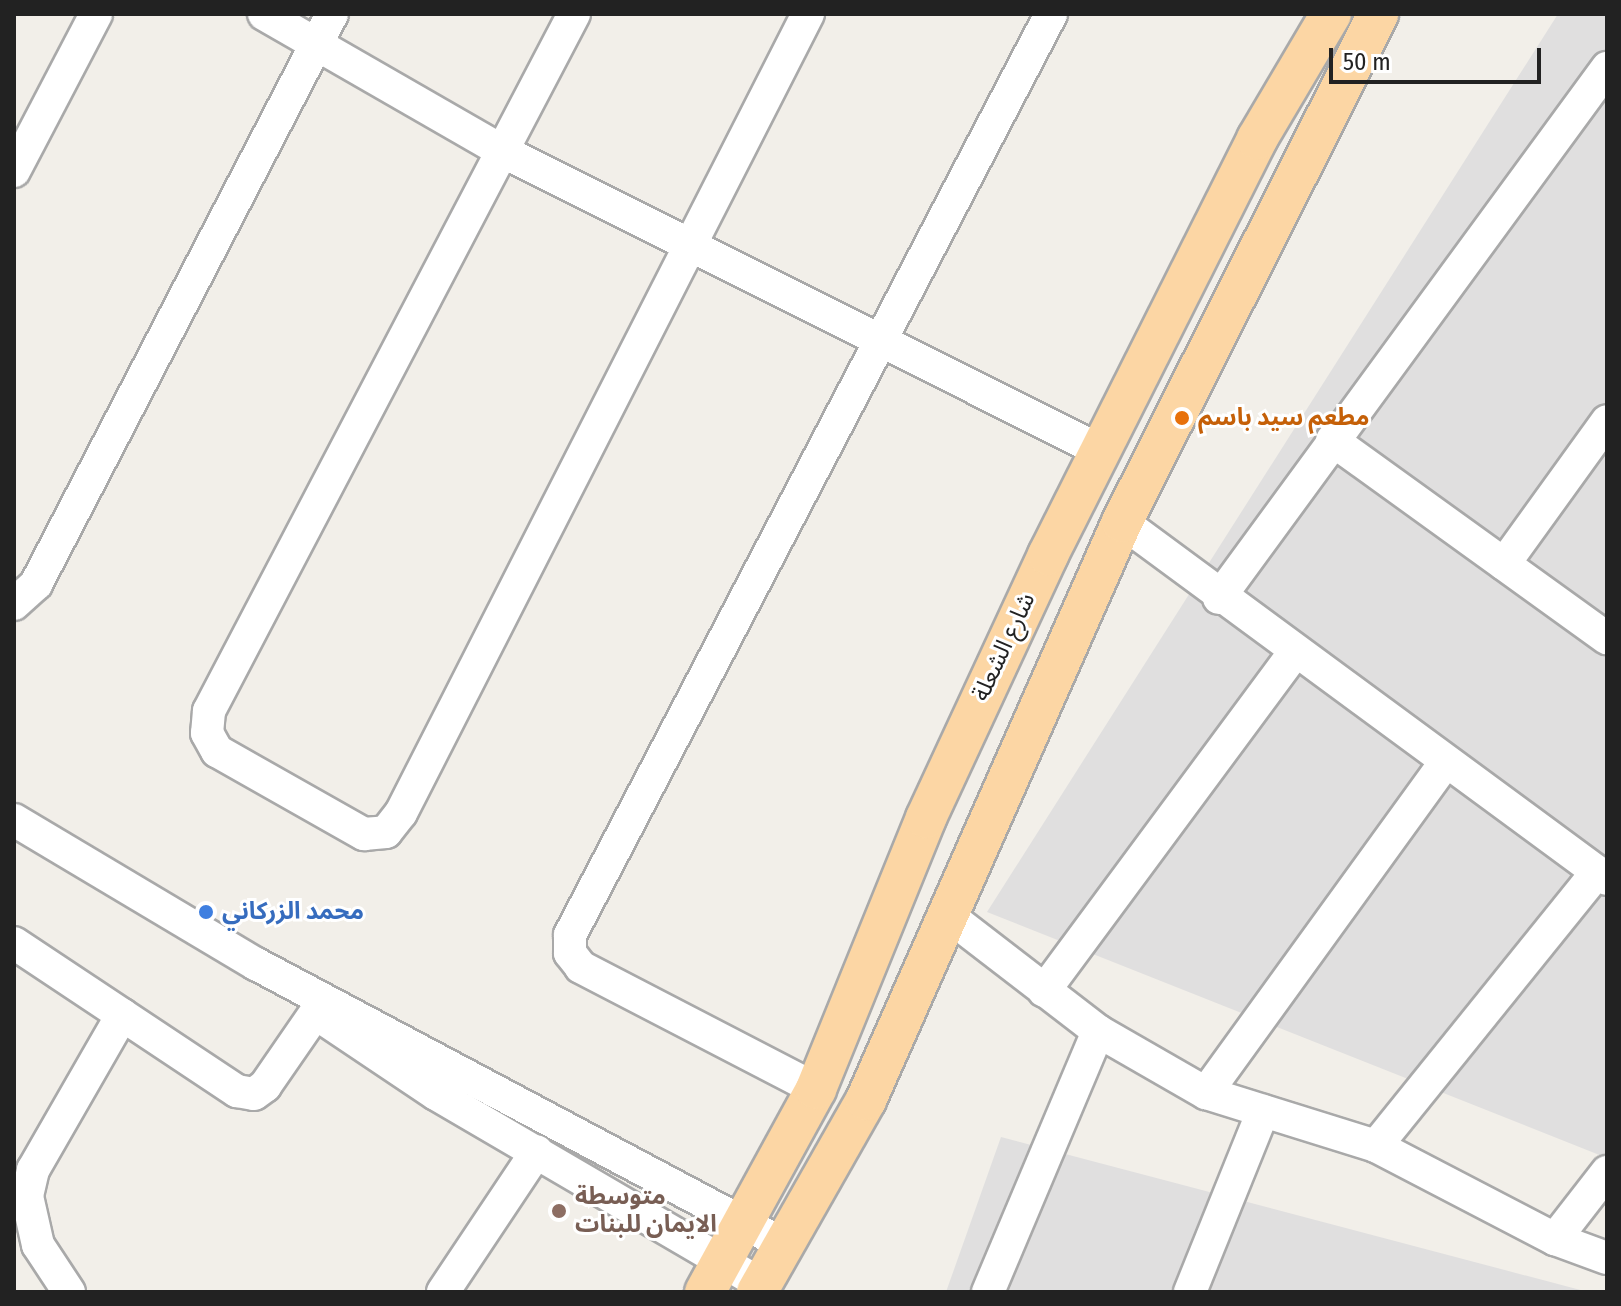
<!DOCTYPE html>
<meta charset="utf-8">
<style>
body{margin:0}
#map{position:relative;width:1621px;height:1306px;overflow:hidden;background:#f2efe9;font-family:"Fira Sans Condensed","Noto Sans Arabic",sans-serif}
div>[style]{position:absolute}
.residential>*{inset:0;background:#e0dfdf}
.roads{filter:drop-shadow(2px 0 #a9a9a9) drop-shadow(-2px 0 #a9a9a9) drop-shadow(0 2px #a9a9a9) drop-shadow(0 -2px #a9a9a9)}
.minor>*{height:32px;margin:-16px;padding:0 16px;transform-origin:16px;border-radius:16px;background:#fff}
.major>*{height:40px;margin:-20px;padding:0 20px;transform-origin:20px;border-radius:20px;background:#fcd6a4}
.dots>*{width:22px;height:22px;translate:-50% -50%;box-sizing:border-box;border:4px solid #fff;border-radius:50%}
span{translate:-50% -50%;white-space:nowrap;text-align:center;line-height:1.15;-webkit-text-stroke:6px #fff;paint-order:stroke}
.food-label{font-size:24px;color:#c56008;font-weight:700}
.left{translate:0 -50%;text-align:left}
.street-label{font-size:24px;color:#222}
.shop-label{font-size:24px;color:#366cbe;font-weight:700}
.education-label{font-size:24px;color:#785e54;font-weight:700}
.frame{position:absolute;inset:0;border:16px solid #222;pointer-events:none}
.scale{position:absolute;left:1329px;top:48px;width:212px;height:36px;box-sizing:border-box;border:4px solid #222;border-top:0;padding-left:10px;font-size:24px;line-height:28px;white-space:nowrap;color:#222;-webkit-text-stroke:6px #fff;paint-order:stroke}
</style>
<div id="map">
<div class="residential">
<i style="clip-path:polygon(1558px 14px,1607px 14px,1607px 1158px,987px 912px)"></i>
<i style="clip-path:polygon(1001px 1137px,1588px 1292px,946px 1292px)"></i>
</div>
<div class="roads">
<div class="minor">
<i style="left:264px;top:14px;width:275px;rotate:29.9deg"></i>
<i style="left:502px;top:151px;width:672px;rotate:26.6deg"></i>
<i style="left:574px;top:14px;width:787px;rotate:117.64deg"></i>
<i style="left:209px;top:711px;width:22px;rotate:95deg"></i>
<i style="left:207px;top:733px;width:21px;rotate:61deg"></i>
<i style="left:217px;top:751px;width:169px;rotate:29.5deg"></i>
<i style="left:364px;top:834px;width:22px;rotate:-5deg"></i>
<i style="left:386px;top:832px;width:24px;rotate:-52deg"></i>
<i style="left:401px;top:813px;width:897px;rotate:-63.01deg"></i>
<i style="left:14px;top:171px;width:177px;rotate:-62.4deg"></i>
<i style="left:1332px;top:440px;width:339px;rotate:35.8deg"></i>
<i style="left:1122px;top:522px;width:602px;rotate:36.36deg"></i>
<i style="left:1504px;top:564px;width:176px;rotate:-54.2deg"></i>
<i style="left:1219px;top:598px;width:657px;rotate:-53.79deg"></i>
<i style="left:14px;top:604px;width:30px;rotate:-42deg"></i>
<i style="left:36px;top:584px;width:642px;rotate:-62.56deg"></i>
<i style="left:14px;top:820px;width:282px;rotate:30.8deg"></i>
<i style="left:256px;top:964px;width:597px;rotate:27.98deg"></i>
<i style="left:950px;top:917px;width:187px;rotate:37.6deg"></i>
<i style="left:1098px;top:1031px;width:125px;rotate:29.9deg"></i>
<i style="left:1206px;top:1093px;width:178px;rotate:17.3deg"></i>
<i style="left:1376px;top:1146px;width:202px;rotate:27.5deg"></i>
<i style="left:1555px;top:1239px;width:55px;rotate:20.1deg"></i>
<i style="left:14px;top:943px;width:268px;rotate:33.6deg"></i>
<i style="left:237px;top:1091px;width:17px;rotate:10deg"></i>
<i style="left:254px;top:1094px;width:14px;rotate:-36deg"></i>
<i style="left:265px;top:1086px;width:90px;rotate:-55.4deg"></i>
<i style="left:1044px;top:991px;width:420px;rotate:-53.5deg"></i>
<i style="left:327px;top:1021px;width:131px;rotate:33.8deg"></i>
<i style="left:436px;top:1094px;width:376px;rotate:30.3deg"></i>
<i style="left:816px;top:1089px;width:265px;rotate:-152.6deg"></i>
<i style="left:581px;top:967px;width:18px;rotate:-128deg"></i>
<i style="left:570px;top:953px;width:18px;rotate:-90deg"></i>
<i style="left:570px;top:935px;width:1039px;rotate:-62.42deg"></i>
<i style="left:1206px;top:1093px;width:409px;rotate:-54.1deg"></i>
<i style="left:1376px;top:1146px;width:352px;rotate:-51.1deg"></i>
<i style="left:1555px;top:1239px;width:85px;rotate:-52.2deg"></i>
<i style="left:69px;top:1292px;width:56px;rotate:-123.4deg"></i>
<i style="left:38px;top:1245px;width:50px;rotate:-102.7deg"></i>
<i style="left:27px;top:1196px;width:27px;rotate:-77deg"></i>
<i style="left:33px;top:1170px;width:179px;rotate:-60.1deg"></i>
<i style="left:443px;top:1292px;width:169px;rotate:-56.3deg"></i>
<i style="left:988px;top:1292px;width:283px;rotate:-67.1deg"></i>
<i style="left:1190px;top:1292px;width:195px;rotate:-68deg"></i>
</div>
<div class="major">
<i style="left:705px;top:1292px;width:231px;rotate:-61.3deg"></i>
<i style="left:816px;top:1089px;width:292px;rotate:-67.9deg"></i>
<i style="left:926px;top:818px;width:290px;rotate:-65.1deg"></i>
<i style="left:1048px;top:555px;width:466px;rotate:-63.3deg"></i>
<i style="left:1257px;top:139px;width:145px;rotate:-59.4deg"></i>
<i style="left:757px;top:1292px;width:221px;rotate:-60.4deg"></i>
<i style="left:866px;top:1100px;width:632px;rotate:-66.11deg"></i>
<i style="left:1122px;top:522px;width:569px;rotate:-63.25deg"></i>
</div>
</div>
<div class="dots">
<i style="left:1182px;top:418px;background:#e8710a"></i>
<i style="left:206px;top:912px;background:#3f7fe0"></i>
<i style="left:559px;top:1211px;background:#8d6e63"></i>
</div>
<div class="food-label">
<span class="left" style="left:1198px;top:418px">مطعم سيد باسم</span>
</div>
<div class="street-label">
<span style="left:1004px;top:647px;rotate:-65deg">شارع الشعلة</span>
</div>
<div class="shop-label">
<span class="left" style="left:222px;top:912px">محمد الزركاني</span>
</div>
<div class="education-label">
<span class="left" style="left:575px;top:1211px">متوسطة<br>الايمان للبنات</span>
</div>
<div class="frame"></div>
<div class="scale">50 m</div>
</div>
